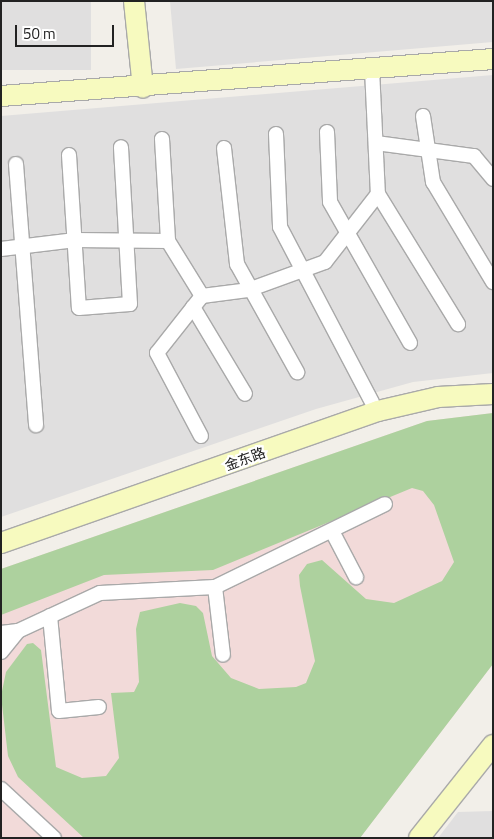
<!DOCTYPE html>
<meta charset="utf-8">
<style>
body{margin:0}
#map{position:relative;width:494px;height:839px;overflow:hidden;background:#f2efe9;font-family:"Titillium Web","Noto Sans SC",sans-serif}
div>[style]{position:absolute}
.residential>*{inset:0;background:#e0dfdf;transform-origin:0 0}
.commercial>*{inset:0;background:#f2dad9}
.forest>*{inset:0;background:#add19e}
.roads{filter:drop-shadow(1px 0 #a9a9a9) drop-shadow(-1px 0 #a9a9a9) drop-shadow(0 1px #a9a9a9) drop-shadow(0 -1px #a9a9a9)}
.street>*{height:14px;margin:-7px;padding:0 7px;transform-origin:7px;border-radius:7px;background:#fff}
.secondary>*{height:20px;margin:-10px;padding:0 10px;transform-origin:10px;border-radius:10px;background:#f7fabf}
span{translate:-50% -50%;white-space:nowrap;text-align:center;line-height:1.15;-webkit-text-stroke:4.5px #fff;paint-order:stroke}
.street-label{font-size:14px;color:#222}
.frame{position:absolute;inset:0;border:2px solid #222;pointer-events:none}
.scale{position:absolute;left:15px;top:25px;width:99px;height:22px;box-sizing:border-box;border:2px solid #222;border-top:0;padding-left:6px;font-size:15px;line-height:18px;white-space:nowrap;color:#222;-webkit-text-stroke:4px #fff;paint-order:stroke}
</style>
<div id="map">
<div class="residential">
<i style="left:1px;top:1px;width:90px;height:69px"></i>
<i style="clip-path:polygon(170px 1px,493px 1px,493px 42px,176px 69px)"></i>
<i style="clip-path:polygon(493px 75px,493px 373px,413px 382px,316px 409px,1px 517px,1px 116px)"></i>
<i style="clip-path:polygon(493px 811px,493px 838px,438px 838px,458px 812px)"></i>
</div>
<div class="commercial">
<i style="clip-path:polygon(493px 413px,493px 664px,360px 838px,1px 838px,1px 569px,427px 421px)"></i>
</div>
<div class="forest">
<i style="clip-path:polygon(493px 413px,493px 664px,360px 838px,84px 838px,18px 777px,8px 756px,1px 696px,6px 672px,27px 644px,33px 643px,41px 650px,56px 767px,82px 778px,106px 776px,119px 758px,111px 693px,134px 692px,139px 682px,136px 629px,140px 612px,180px 603px,196px 606px,203px 613px,212px 656px,231px 678px,259px 689px,296px 687px,306px 683px,315px 661px,300px 586px,299px 575px,307px 564px,322px 560px,366px 599px,394px 603px,442px 581px,454px 562px,434px 505px,423px 491px,412px 488px,213px 570px,104px 575px,1px 615px,1px 569px,427px 421px)"></i>
</div>
<div class="roads">
<div class="street">
<i style="left:372px;top:69px;width:125px;rotate:87.3deg"></i>
<i style="left:378px;top:194px;width:153px;rotate:58.4deg"></i>
<i style="left:423px;top:116px;width:67px;rotate:81.4deg"></i>
<i style="left:433px;top:182px;width:117px;rotate:59deg"></i>
<i style="left:327px;top:132px;width:70px;rotate:87.5deg"></i>
<i style="left:330px;top:202px;width:162px;rotate:60.4deg"></i>
<i style="left:276px;top:134px;width:93px;rotate:87.5deg"></i>
<i style="left:280px;top:227px;width:198px;rotate:62.3deg"></i>
<i style="left:162px;top:139px;width:102px;rotate:86.6deg"></i>
<i style="left:168px;top:241px;width:65px;rotate:58.3deg"></i>
<i style="left:202px;top:296px;width:46px;rotate:-7.4deg"></i>
<i style="left:248px;top:290px;width:82px;rotate:-20deg"></i>
<i style="left:325px;top:262px;width:86px;rotate:-52.1deg"></i>
<i style="left:376px;top:143px;width:99px;rotate:7.6deg"></i>
<i style="left:474px;top:156px;width:30px;rotate:50deg"></i>
<i style="left:224px;top:148px;width:117px;rotate:83.6deg"></i>
<i style="left:237px;top:264px;width:124px;rotate:60.9deg"></i>
<i style="left:69px;top:155px;width:153px;rotate:86.3deg"></i>
<i style="left:79px;top:308px;width:51px;rotate:-4.5deg"></i>
<i style="left:130px;top:304px;width:157px;rotate:-93.3deg"></i>
<i style="left:16px;top:164px;width:262px;rotate:85.6deg"></i>
<i style="left:1px;top:249px;width:75px;rotate:-6.9deg"></i>
<i style="left:75px;top:240px;width:93px;rotate:0.6deg"></i>
<i style="left:193px;top:307px;width:101px;rotate:59.1deg"></i>
<i style="left:201px;top:436px;width:94px;rotate:-117.9deg"></i>
<i style="left:157px;top:353px;width:73px;rotate:-51.7deg"></i>
<i style="left:333px;top:533px;width:50px;rotate:62.4deg"></i>
<i style="left:215px;top:587px;width:68px;rotate:83.3deg"></i>
<i style="left:50px;top:616px;width:95px;rotate:84.6deg"></i>
<i style="left:59px;top:711px;width:40px;rotate:-5.7deg"></i>
<i style="left:1px;top:633px;width:17px;rotate:-7deg"></i>
<i style="left:18px;top:631px;width:90px;rotate:-24.9deg"></i>
<i style="left:100px;top:593px;width:115px;rotate:-3deg"></i>
<i style="left:215px;top:587px;width:189px;rotate:-26deg"></i>
<i style="left:1px;top:652px;width:27px;rotate:-51deg"></i>
<i style="left:1px;top:789px;width:72px;rotate:42.8deg"></i>
</div>
<div class="secondary">
<i style="left:134px;top:1px;width:87px;rotate:84.1deg"></i>
<i style="left:1px;top:96px;width:493px;rotate:-4.3deg"></i>
<i style="left:1px;top:543px;width:399px;rotate:-19.3deg"></i>
<i style="left:378px;top:411px;width:62px;rotate:-13.1deg"></i>
<i style="left:438px;top:397px;width:55px;rotate:-3.1deg"></i>
<i style="left:419px;top:838px;width:119px;rotate:-51.5deg"></i>
</div>
</div>
<div class="street-label">
<span style="left:245px;top:459px;rotate:-20deg">金东路</span>
</div>
<div class="frame"></div>
<div class="scale">50 m</div>
</div>
